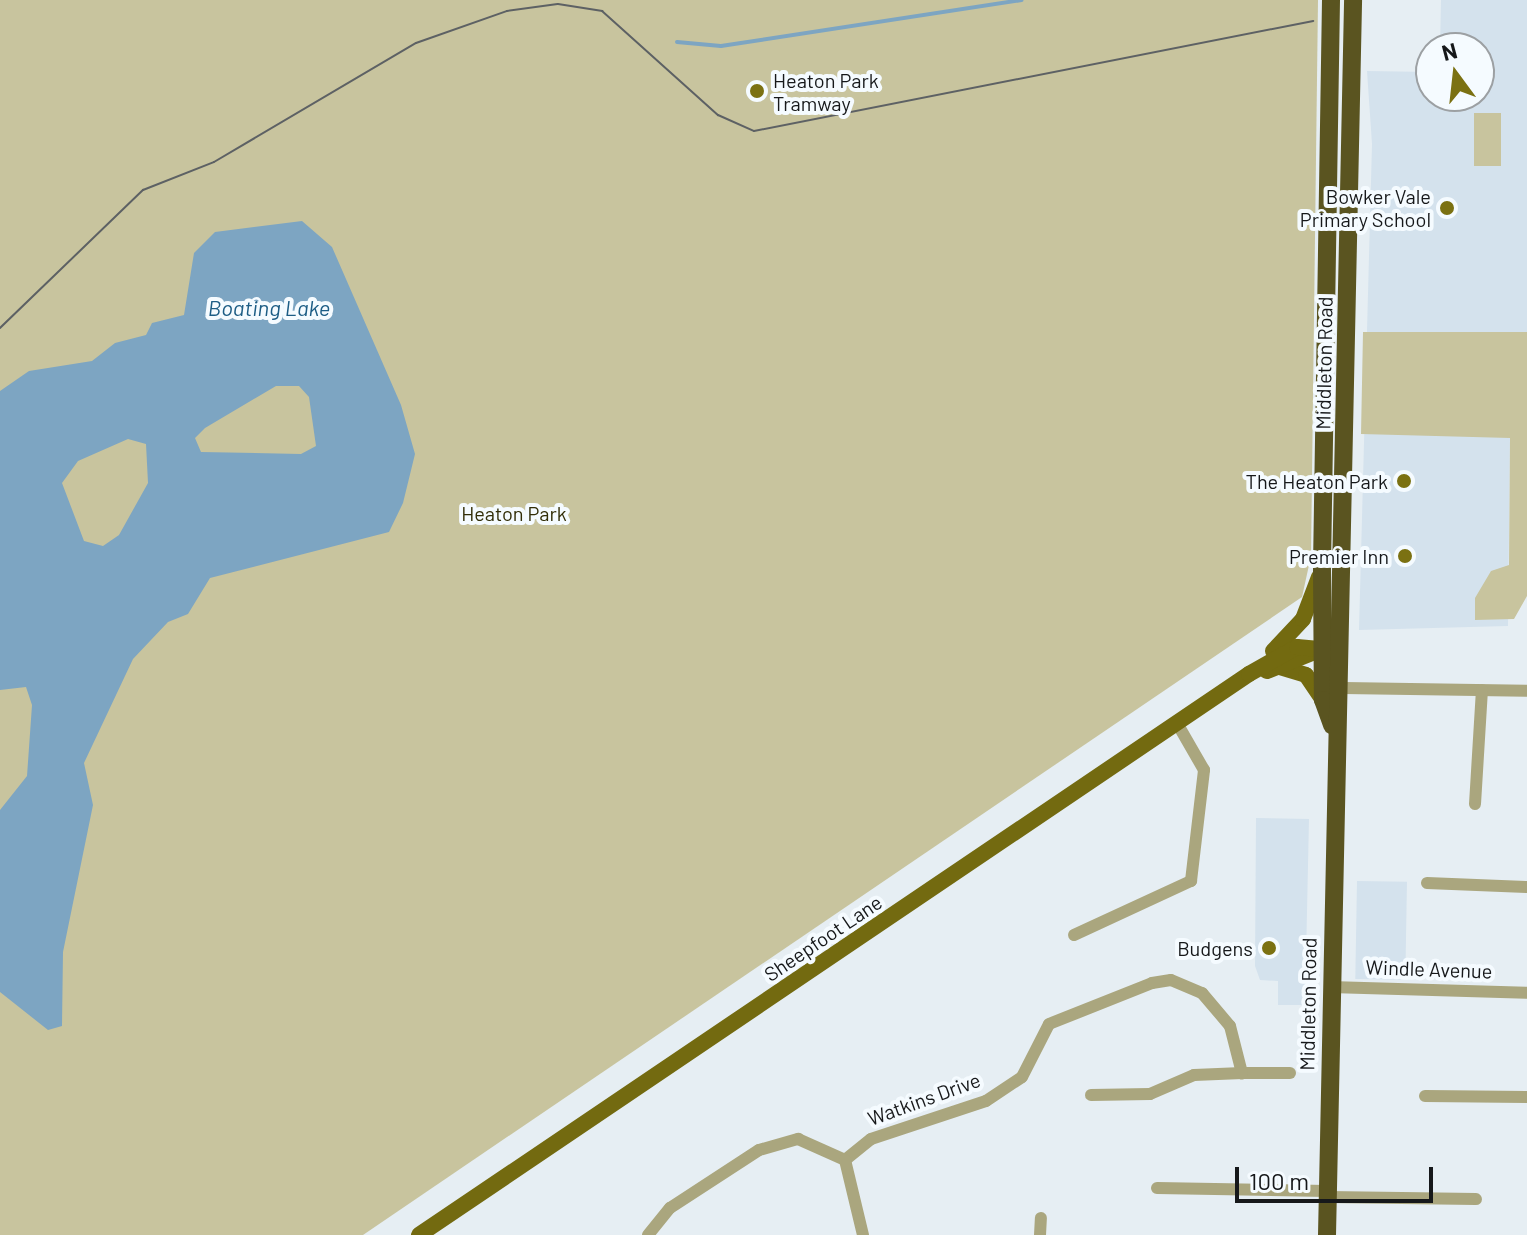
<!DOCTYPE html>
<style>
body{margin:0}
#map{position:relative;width:1527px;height:1235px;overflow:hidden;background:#e6eef3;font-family:Barlow,sans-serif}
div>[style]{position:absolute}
.built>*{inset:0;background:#d4e2ed;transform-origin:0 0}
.green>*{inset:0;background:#c8c49e;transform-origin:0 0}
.water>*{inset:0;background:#7da5c2}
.stream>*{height:4px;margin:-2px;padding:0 2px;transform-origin:2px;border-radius:2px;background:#7da5c2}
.minor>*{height:12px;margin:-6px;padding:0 6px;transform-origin:6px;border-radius:6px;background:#aaa67e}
.major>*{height:16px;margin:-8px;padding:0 8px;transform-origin:8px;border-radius:8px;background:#736a10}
.highway>*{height:18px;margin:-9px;padding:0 9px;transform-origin:9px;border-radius:9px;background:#5a5420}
.tram>*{height:2px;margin:-1px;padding:0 1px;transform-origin:1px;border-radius:1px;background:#5d6164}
.dots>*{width:22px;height:22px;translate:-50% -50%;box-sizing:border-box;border:4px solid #f5fbff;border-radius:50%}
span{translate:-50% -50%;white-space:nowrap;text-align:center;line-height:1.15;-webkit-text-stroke:8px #f5fbff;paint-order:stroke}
.poi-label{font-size:20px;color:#16181a}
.left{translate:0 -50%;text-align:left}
.right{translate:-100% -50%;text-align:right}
.street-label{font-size:20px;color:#16181a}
.park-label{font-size:20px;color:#312d07}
.water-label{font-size:22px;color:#1d5d85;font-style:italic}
.north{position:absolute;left:1415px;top:32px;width:80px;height:80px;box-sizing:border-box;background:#f5fbff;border:2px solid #9ca0a3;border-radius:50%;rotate:345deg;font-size:22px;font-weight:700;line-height:32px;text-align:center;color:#16181a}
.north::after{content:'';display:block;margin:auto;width:28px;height:36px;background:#7b7112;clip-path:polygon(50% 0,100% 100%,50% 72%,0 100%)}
.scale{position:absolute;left:1235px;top:1167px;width:198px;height:36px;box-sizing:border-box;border:4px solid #16181a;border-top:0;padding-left:10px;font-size:24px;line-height:28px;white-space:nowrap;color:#16181a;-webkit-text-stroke:6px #f5fbff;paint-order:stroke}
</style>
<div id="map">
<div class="built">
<i style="clip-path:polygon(1441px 0,1527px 0,1527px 435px,1510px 438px,1508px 626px,1359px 630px,1372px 144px,1367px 71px,1431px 72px,1431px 96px,1479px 96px,1479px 48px,1440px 48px)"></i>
<i style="clip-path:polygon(1256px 818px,1309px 819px,1305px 1005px,1278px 1005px,1278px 981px,1260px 980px,1255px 966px)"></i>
<i style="left:1357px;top:881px;width:50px;height:98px;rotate:1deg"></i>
</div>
<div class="green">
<i style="clip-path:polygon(0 0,1318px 0,1311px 556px,1302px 597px,363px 1235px,0 1235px)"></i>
<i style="left:1474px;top:113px;width:27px;height:53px"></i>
<i style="clip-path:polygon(1363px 332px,1527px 332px,1527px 596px,1514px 619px,1475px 620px,1475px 598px,1491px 571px,1509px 565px,1510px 438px,1361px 434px)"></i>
</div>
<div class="water">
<i style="clip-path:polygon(evenodd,302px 221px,332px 247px,401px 405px,415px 454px,403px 503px,389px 532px,210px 578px,188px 614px,168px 622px,133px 659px,84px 763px,93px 805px,63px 952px,62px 1026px,48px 1030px,0 992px,0 810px,27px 776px,32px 705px,26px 687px,0 690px,0 391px,29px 371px,92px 361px,115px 343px,146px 335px,152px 323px,184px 315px,194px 253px,215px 232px,302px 221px,276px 386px,299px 386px,309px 397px,316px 446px,301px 454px,201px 452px,195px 438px,205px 428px,276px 386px,302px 221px,128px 439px,146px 444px,148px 483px,119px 535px,103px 546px,84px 541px,62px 483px,78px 461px,128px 439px)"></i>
</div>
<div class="stream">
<i style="left:677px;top:42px;width:44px;rotate:5.2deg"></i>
<i style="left:721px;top:46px;width:304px;rotate:-8.7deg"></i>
</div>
<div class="minor">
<i style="left:1344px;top:688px;width:183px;rotate:0.9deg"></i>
<i style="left:1475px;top:804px;width:114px;rotate:-86.5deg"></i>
<i style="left:1427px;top:883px;width:100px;rotate:2.3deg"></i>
<i style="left:1074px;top:935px;width:129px;rotate:-24.8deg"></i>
<i style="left:1191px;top:881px;width:112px;rotate:-83.3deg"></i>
<i style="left:1204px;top:770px;width:54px;rotate:-119.9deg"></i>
<i style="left:1330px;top:987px;width:197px;rotate:1.7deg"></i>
<i style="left:1242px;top:1073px;width:48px"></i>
<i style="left:1425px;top:1096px;width:102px;rotate:0.6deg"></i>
<i style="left:845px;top:1160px;width:33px;rotate:-39deg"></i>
<i style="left:871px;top:1139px;width:121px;rotate:-18.3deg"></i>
<i style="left:986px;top:1101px;width:43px;rotate:-33.7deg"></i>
<i style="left:1022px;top:1077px;width:59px;rotate:-63deg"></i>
<i style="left:1049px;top:1024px;width:111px;rotate:-21.7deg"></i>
<i style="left:1152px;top:983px;width:19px;rotate:-9deg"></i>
<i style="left:1171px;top:980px;width:34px;rotate:23deg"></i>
<i style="left:1202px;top:993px;width:43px;rotate:49.7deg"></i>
<i style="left:1230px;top:1026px;width:49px;rotate:75.7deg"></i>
<i style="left:1242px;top:1073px;width:48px;rotate:177.6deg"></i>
<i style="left:1194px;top:1075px;width:48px;rotate:156.6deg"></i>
<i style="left:1150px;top:1094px;width:59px;rotate:179deg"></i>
<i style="left:1157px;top:1188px;width:170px;rotate:1deg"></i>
<i style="left:1327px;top:1197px;width:149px;rotate:0.8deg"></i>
<i style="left:648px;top:1235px;width:35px;rotate:-51deg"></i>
<i style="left:670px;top:1208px;width:106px;rotate:-33.1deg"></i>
<i style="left:759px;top:1150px;width:41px;rotate:-15.8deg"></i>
<i style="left:798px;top:1139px;width:51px;rotate:24.1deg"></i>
<i style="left:845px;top:1160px;width:77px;rotate:76.5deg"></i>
<i style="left:1040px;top:1235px;width:17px;rotate:-87deg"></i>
</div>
<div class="major">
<i style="left:1273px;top:651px;width:44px;rotate:-46.8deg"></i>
<i style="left:1303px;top:619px;width:45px;rotate:-69.1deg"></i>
<i style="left:1280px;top:667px;width:27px;rotate:17deg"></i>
<i style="left:1306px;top:675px;width:30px;rotate:56deg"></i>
<i style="left:1267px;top:671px;width:59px;rotate:-21.8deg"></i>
<i style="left:419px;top:1235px;width:1002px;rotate:-34.05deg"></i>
<i style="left:1249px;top:674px;width:55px;rotate:-29.4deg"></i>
<i style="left:1297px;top:647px;width:25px;rotate:5deg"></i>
</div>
<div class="highway">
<i style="left:1331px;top:0;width:569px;rotate:90.91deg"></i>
<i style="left:1322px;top:569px;width:131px;rotate:89.6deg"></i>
<i style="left:1323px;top:700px;width:27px;rotate:70deg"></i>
<i style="left:1327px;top:1235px;width:1235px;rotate:-88.79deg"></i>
</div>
<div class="tram">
<i style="left:0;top:328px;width:199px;rotate:-44deg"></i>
<i style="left:143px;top:190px;width:76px;rotate:-21.5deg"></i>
<i style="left:214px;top:162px;width:234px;rotate:-30.5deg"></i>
<i style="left:416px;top:43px;width:96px;rotate:-19.4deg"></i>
<i style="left:507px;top:11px;width:51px;rotate:-7.8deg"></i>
<i style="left:558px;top:4px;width:45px;rotate:9deg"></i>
<i style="left:602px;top:11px;width:156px;rotate:41.9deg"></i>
<i style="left:718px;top:115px;width:39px;rotate:24deg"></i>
<i style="left:754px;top:131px;width:570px;rotate:-11.13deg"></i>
</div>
<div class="dots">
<i style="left:757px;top:91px;background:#7b7112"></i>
<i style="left:1447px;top:208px;background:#7b7112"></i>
<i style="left:1404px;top:481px;background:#7b7112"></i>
<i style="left:1405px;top:556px;background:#7b7112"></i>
<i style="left:1269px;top:948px;background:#7b7112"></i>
</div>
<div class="poi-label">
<span class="left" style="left:773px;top:92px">Heaton Park<br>Tramway</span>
<span class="right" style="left:1431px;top:208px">Bowker Vale<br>Primary School</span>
<span class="right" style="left:1388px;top:481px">The Heaton Park</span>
<span class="right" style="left:1389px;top:556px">Premier Inn</span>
<span class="right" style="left:1253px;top:948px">Budgens</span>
</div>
<div class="street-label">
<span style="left:1324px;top:363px;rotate:-89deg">Middleton Road</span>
<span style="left:823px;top:938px;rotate:-34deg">Sheepfoot Lane</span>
<span style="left:1429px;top:969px;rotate:2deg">Windle Avenue</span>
<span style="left:1308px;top:1004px;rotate:-89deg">Middleton Road</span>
<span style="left:924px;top:1099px;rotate:-20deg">Watkins Drive</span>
</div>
<div class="park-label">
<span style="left:514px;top:513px">Heaton Park</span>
</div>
<div class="water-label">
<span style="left:269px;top:308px">Boating Lake</span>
</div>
<div class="north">N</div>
<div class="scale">100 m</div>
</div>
